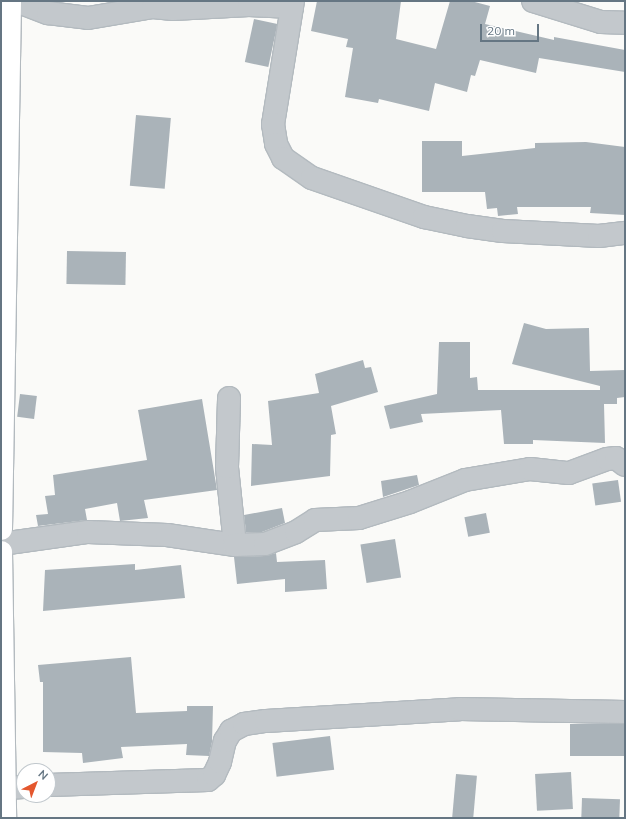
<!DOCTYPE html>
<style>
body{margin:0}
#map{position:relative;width:626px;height:819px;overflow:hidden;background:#fafaf8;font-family:Mulish,sans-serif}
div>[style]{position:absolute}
.building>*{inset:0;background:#aab3b9;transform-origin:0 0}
.roads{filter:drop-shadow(1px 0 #b3babf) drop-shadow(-1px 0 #b3babf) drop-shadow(0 1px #b3babf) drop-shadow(0 -1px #b3babf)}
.street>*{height:22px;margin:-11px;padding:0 11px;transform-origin:11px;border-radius:11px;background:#c3c8cc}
.secondary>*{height:22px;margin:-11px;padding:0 11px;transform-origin:11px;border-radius:11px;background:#fff}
span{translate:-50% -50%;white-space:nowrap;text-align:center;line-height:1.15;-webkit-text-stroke:4px #fff;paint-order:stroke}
.frame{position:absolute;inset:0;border:2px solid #657683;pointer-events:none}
.north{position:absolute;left:16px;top:763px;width:40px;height:40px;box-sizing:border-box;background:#fff;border:1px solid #c1c8cd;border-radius:50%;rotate:42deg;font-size:11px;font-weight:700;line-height:16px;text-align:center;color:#657683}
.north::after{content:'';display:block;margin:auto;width:14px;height:18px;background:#e4572e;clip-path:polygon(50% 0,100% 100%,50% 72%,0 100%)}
.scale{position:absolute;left:480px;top:24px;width:59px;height:18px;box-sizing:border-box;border:2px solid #657683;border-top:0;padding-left:5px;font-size:12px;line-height:14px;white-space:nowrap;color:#657683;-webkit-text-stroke:3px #fff;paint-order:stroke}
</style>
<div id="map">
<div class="building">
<i style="clip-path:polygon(317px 1px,401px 1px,396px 39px,436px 49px,450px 1px,471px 1px,490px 6px,485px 24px,554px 40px,554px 37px,625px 50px,625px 72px,539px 58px,536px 73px,480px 60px,475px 76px,471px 75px,467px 92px,435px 83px,429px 111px,379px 99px,378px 103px,345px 97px,353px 48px,346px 47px,348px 39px,311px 31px)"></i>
<i style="left:254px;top:19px;width:24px;height:44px;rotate:12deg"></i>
<i style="left:136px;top:115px;width:35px;height:71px;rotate:5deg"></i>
<i style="clip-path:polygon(422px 141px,462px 141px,462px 156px,535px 148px,535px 143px,586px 142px,625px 147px,625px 215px,590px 213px,591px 207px,517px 207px,518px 214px,498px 216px,497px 208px,487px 209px,485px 192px,422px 192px)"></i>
<i style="left:67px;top:251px;width:59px;height:33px;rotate:1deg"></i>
<i style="clip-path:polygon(524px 323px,546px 329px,589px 328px,590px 371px,625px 370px,625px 397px,617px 398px,617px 404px,604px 404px,605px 443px,533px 440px,533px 444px,504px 444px,501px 410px,421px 414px,423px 422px,390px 429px,384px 406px,437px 394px,439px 342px,470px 342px,470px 378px,477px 377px,478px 390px,600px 390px,600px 386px,512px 364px)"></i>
<i style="clip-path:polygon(363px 360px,365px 368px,371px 367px,378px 392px,331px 406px,336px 434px,331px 435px,330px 476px,251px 486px,252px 444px,272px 445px,268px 401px,319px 393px,315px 374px)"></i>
<i style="left:20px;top:394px;width:17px;height:23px;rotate:7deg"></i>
<i style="clip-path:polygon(202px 399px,217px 490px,144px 500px,148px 518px,120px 521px,117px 503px,85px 509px,87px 520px,38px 526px,36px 515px,48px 514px,45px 496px,55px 495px,53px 475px,147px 460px,138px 410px)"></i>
<i style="clip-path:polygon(417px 475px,419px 485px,383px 497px,381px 481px)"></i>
<i style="left:618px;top:480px;width:22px;height:26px;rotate:82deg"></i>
<i style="clip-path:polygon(282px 508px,285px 523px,262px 532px,246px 532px,244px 515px)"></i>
<i style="left:486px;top:513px;width:20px;height:22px;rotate:79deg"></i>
<i style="left:395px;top:539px;width:39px;height:35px;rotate:81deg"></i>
<i style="clip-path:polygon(276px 553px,277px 562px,325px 560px,327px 589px,285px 592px,285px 579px,237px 584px,234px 557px,265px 556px)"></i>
<i style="clip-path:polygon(135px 564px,135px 570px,181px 565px,185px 598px,43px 611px,45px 570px)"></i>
<i style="clip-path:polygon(131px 657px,136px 713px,187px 711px,187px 706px,213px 706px,212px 742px,209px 756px,186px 755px,187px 744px,121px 747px,123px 758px,83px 763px,82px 753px,43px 752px,43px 682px,40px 682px,38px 665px)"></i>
<i style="left:570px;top:724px;width:55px;height:32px"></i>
<i style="left:330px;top:736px;width:34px;height:58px;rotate:83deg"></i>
<i style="left:571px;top:772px;width:37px;height:36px;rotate:87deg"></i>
<i style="left:456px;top:774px;width:21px;height:44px;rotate:5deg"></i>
<i style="left:582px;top:798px;width:38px;height:20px;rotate:2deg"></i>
</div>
<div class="roads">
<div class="street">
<i style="left:16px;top:1px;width:34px;rotate:21deg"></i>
<i style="left:48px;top:13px;width:40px;rotate:7.1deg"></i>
<i style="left:88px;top:18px;width:66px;rotate:-9.6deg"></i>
<i style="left:153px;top:7px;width:20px;rotate:6deg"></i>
<i style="left:173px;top:9px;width:76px;rotate:-3deg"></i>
<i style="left:249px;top:5px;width:43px;rotate:2.7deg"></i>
<i style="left:292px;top:7px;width:6px;rotate:-81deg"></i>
<i style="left:533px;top:1px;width:71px;rotate:17.2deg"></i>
<i style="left:601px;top:22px;width:24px;rotate:2deg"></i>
<i style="left:292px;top:7px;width:119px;rotate:99.2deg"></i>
<i style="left:273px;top:124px;width:20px;rotate:81deg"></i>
<i style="left:276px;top:144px;width:16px;rotate:63deg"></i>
<i style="left:283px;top:158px;width:35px;rotate:35deg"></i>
<i style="left:312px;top:178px;width:119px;rotate:19.2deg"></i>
<i style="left:424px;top:217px;width:44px;rotate:11.8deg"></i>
<i style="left:467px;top:226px;width:36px;rotate:8deg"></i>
<i style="left:503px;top:231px;width:96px;rotate:3deg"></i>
<i style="left:599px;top:236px;width:26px;rotate:-7deg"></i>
<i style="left:1px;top:544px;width:88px;rotate:-7.9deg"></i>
<i style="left:88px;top:532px;width:79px;rotate:2.2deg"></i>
<i style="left:167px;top:535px;width:69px;rotate:8.4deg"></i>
<i style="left:235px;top:545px;width:78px;rotate:-95.9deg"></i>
<i style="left:227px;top:467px;width:69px;rotate:-88.3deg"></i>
<i style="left:235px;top:545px;width:30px;rotate:-2deg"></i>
<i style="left:265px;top:544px;width:33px;rotate:-21deg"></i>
<i style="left:296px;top:532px;width:22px;rotate:-32deg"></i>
<i style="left:315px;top:520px;width:44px;rotate:-2.6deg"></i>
<i style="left:359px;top:518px;width:53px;rotate:-17.4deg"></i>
<i style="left:410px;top:502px;width:59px;rotate:-21.8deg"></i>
<i style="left:465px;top:480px;width:66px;rotate:-9.6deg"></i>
<i style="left:530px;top:469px;width:39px;rotate:6deg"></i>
<i style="left:569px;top:473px;width:40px;rotate:-20.2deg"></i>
<i style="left:607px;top:459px;width:9px;rotate:-6deg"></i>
<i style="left:616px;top:458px;width:11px;rotate:38deg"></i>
<i style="left:48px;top:785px;width:160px;rotate:-1.8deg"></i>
<i style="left:208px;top:780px;width:8px;rotate:-40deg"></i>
<i style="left:214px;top:775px;width:14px;rotate:-65deg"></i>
<i style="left:220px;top:762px;width:22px;rotate:-77deg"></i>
<i style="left:225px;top:741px;width:12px;rotate:-59deg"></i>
<i style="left:231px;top:731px;width:15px;rotate:-28deg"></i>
<i style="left:244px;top:724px;width:22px;rotate:-8deg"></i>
<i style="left:266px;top:721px;width:194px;rotate:-3.5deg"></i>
<i style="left:460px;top:709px;width:165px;rotate:1deg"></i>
<i style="left:5px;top:788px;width:19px;rotate:-3deg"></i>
</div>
<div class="secondary">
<i style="left:1px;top:529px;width:528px;rotate:-89.02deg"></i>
<i style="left:1px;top:552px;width:266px;rotate:89.1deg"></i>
</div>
</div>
<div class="frame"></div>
<div class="north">N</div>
<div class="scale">20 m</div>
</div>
